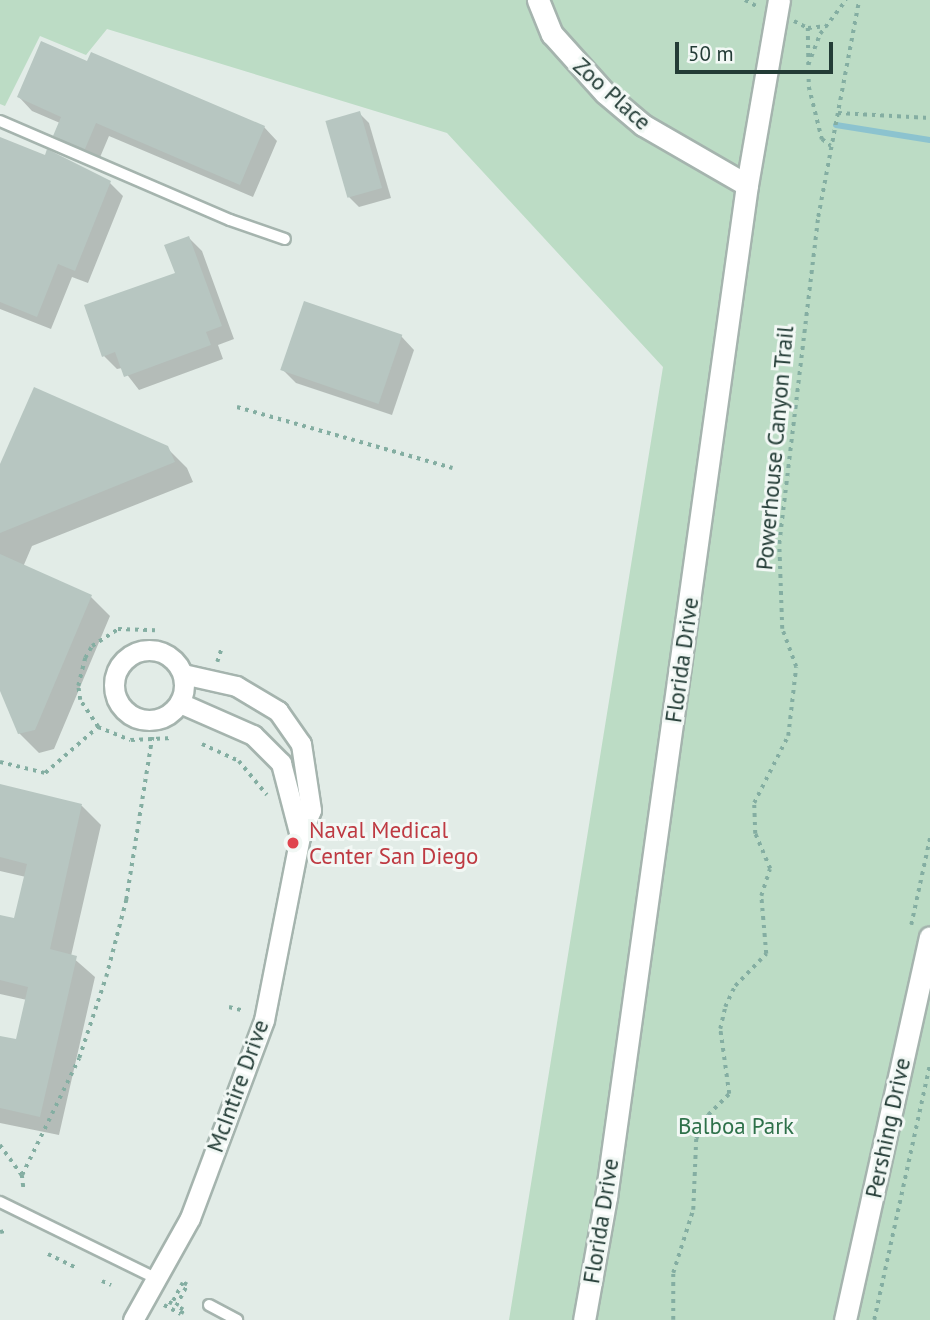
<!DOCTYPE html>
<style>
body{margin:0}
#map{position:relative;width:930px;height:1320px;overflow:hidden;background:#e2ece7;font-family:"PT Sans",sans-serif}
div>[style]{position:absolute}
.green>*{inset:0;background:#bcdcc5}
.shadow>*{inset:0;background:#0003}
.stream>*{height:6px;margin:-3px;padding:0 3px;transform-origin:3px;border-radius:3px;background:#8cc3cf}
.building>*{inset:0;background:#b7c6c1;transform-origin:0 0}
.path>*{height:3.5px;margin-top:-1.75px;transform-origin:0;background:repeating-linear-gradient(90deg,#84aea2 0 3.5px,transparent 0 8.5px)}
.roads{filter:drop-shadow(2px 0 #a5b4ae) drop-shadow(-2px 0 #a5b4ae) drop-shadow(0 2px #a5b4ae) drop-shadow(0 -2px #a5b4ae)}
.service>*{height:10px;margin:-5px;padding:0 5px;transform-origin:5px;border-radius:5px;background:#fff}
.minor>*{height:19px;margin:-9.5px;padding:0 9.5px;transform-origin:9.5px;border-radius:9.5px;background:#fff}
.minor>.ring{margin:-9.5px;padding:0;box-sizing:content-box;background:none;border:19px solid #fff;border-radius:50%}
.tertiary>*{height:21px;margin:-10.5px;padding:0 10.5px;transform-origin:10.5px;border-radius:10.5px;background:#fff}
.secondary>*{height:21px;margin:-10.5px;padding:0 10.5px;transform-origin:10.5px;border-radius:10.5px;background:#fff}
.dots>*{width:19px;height:19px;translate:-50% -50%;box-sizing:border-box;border:4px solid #f2f8f5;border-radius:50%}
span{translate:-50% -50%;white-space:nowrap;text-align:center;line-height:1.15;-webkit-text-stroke:6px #f2f8f5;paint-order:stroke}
.street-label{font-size:23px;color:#233c36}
.health-label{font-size:23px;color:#be3a42}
.left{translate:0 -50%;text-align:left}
.park-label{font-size:23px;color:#2e714a}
.scale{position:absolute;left:675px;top:42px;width:158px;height:32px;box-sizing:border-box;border:4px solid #233c36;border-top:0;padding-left:9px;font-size:21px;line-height:24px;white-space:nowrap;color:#233c36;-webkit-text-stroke:5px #f2f8f5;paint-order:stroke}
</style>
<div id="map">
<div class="green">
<i style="clip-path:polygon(0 0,930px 0,930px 1320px,509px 1320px,663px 367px,447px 133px,107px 29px,86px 55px,40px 36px,5px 106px,0 104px)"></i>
</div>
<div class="shadow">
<i style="clip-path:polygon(88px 63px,264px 127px,277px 141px,253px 197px,109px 136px,98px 162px,68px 149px,55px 135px,60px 123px,32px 111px,19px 97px)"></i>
<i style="clip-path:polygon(359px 113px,369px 123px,391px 198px,359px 207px,349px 197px)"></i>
<i style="clip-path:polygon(0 139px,110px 183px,123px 196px,88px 283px,72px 277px,51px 329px,0 309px)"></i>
<i style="clip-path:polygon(189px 238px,202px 251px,234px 339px,218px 345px,223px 359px,139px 390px,122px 368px,117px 369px,104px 356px,177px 274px)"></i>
<i style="clip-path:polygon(401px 336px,414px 350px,392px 415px,296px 383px,282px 369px)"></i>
<i style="clip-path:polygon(167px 448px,187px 468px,193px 482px,32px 546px,23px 567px,91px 597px,110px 616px,54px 749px,39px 753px,19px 733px,0 687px,0 468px)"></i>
<i style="clip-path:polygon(0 786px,82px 806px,101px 825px,71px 956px,95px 977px,59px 1135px,0 1123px,0 1037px,17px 1041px,27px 1000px,0 994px,0 917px,15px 920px,26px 877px,0 871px)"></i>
</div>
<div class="stream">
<i style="left:836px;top:125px;width:95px;rotate:9.1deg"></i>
</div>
<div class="building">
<i style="clip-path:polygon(41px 41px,87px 61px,91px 52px,265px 126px,240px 185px,96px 123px,85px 149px,53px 136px,61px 117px,17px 97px)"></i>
<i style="left:360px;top:111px;width:80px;height:36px;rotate:74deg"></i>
<i style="clip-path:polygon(0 137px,45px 155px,47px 149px,111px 181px,75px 271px,58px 264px,37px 317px,0 302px)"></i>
<i style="clip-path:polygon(189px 236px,222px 326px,206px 332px,211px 345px,124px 377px,115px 352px,102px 357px,84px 305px,175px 273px,164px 245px)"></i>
<i style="left:304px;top:301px;width:104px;height:73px;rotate:19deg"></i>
<i style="clip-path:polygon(34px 387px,168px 446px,175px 462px,0 533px,0 464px)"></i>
<i style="clip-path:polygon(0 554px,92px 595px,35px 730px,18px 734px,0 691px)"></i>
<i style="clip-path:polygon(0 784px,82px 804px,50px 949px,77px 956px,40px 1117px,0 1108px,0 1036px,16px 1039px,28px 987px,0 980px,0 915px,14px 918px,27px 864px,0 857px)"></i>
</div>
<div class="path">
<i style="left:745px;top:0;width:15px;rotate:28deg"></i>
<i style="left:794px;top:21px;width:16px;rotate:27deg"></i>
<i style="left:808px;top:28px;width:19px;rotate:-6deg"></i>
<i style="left:808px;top:28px;width:59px;rotate:89deg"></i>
<i style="left:809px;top:87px;width:54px;rotate:76deg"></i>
<i style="left:822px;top:139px;width:11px;rotate:38deg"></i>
<i style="left:808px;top:65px;width:33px;rotate:-69deg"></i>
<i style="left:820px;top:34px;width:43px;rotate:-52.6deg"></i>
<i style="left:838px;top:113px;width:92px;rotate:3.1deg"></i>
<i style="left:237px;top:407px;width:224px;rotate:15.8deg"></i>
<i style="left:217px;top:662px;width:13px;rotate:-72deg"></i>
<i style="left:98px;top:727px;width:32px;rotate:-124deg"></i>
<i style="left:80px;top:700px;width:14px;rotate:-98deg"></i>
<i style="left:78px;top:686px;width:29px;rotate:-76deg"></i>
<i style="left:85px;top:658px;width:14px;rotate:-60deg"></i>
<i style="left:92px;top:646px;width:31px;rotate:-33deg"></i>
<i style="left:118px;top:629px;width:37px;rotate:2deg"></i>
<i style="left:202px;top:744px;width:41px;rotate:24.7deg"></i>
<i style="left:239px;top:761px;width:44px;rotate:50.5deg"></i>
<i style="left:0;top:762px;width:46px;rotate:13.7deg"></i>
<i style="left:45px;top:773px;width:70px;rotate:-41deg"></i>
<i style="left:98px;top:727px;width:35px;rotate:22deg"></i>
<i style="left:131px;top:740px;width:42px;rotate:-2.7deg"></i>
<i style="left:911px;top:925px;width:90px;rotate:-77.8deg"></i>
<i style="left:229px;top:1007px;width:16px;rotate:14deg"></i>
<i style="left:0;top:1145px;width:37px;rotate:54deg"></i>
<i style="left:22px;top:1175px;width:16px;rotate:83deg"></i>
<i style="left:22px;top:1175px;width:130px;rotate:-64deg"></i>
<i style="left:79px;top:1058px;width:85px;rotate:-71.6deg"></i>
<i style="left:106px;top:977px;width:80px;rotate:-75.4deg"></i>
<i style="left:126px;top:900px;width:165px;rotate:-80.9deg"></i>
<i style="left:0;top:1232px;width:5px;rotate:-11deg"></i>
<i style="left:48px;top:1254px;width:32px;rotate:26deg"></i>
<i style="left:102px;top:1281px;width:10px;rotate:24deg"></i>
<i style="left:164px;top:1305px;width:19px;rotate:28deg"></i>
<i style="left:181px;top:1314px;width:4px;rotate:-63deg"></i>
<i style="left:183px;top:1310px;width:8px;rotate:-150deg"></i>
<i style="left:176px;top:1306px;width:24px;rotate:-62deg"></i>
<i style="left:187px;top:1285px;width:4px;rotate:-153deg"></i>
<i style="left:183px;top:1283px;width:24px;rotate:118deg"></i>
<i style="left:172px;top:1304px;width:7px;rotate:-153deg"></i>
<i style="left:673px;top:1320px;width:47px;rotate:-90deg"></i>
<i style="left:673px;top:1273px;width:66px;rotate:-72.4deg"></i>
<i style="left:693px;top:1210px;width:71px;rotate:-87.6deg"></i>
<i style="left:696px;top:1139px;width:27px;rotate:-63deg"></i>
<i style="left:708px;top:1115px;width:30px;rotate:-45deg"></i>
<i style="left:729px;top:1094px;width:66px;rotate:-97.9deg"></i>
<i style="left:720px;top:1029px;width:23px;rotate:-77deg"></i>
<i style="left:725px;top:1007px;width:23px;rotate:-65deg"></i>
<i style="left:735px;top:986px;width:45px;rotate:-45.9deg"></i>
<i style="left:766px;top:954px;width:58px;rotate:-94.9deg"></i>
<i style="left:761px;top:896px;width:28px;rotate:-72deg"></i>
<i style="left:770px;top:869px;width:38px;rotate:-113deg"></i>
<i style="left:755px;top:834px;width:31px;rotate:-92deg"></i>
<i style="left:754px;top:803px;width:75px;rotate:-63.1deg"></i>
<i style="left:788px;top:736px;width:69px;rotate:-83.4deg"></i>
<i style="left:796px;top:667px;width:40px;rotate:-110.2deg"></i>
<i style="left:782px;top:629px;width:85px;rotate:-92deg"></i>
<i style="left:779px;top:544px;width:329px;rotate:-83.2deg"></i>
<i style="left:818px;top:217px;width:221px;rotate:-79.3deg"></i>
<i style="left:874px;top:1320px;width:262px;rotate:-77.7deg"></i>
</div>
<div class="roads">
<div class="service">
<i style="left:0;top:121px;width:250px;rotate:23.3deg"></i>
<i style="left:230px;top:220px;width:58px;rotate:19.1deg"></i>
<i style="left:0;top:1202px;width:173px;rotate:26.1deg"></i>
<i style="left:209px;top:1305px;width:32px;rotate:28deg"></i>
</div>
<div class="minor">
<i class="ring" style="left:114px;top:650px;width:51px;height:51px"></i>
<i style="left:180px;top:703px;width:80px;rotate:23.7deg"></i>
<i style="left:253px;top:735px;width:40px;rotate:45deg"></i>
<i style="left:281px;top:763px;width:75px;rotate:75.4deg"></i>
<i style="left:133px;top:1320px;width:117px;rotate:-60.8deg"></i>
<i style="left:190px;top:1218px;width:211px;rotate:-69.5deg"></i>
<i style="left:264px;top:1020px;width:187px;rotate:-78.9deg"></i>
<i style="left:300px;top:837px;width:29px;rotate:-68deg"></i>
<i style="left:311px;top:810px;width:67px;rotate:-98.6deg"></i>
<i style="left:301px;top:744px;width:40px;rotate:-124.9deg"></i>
<i style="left:278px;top:711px;width:49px;rotate:-149.2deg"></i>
<i style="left:236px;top:686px;width:54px;rotate:-167.2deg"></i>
</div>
<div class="tertiary">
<i style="left:747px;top:185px;width:188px;rotate:-80.2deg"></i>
</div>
<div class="secondary">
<i style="left:538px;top:0;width:37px;rotate:68deg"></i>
<i style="left:552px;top:34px;width:79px;rotate:48.1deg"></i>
<i style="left:605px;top:93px;width:50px;rotate:40.1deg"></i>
<i style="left:643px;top:125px;width:120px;rotate:30deg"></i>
<i style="left:747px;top:185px;width:1022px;rotate:97.93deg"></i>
<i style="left:606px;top:1197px;width:125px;rotate:100.1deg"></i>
<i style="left:845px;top:1320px;width:392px;rotate:-77.5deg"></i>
</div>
</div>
<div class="dots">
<i style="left:293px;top:843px;background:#e0444e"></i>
</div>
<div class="street-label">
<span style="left:612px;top:94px;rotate:42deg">Zoo Place</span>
<span style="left:775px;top:448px;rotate:-85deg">Powerhouse Canyon Trail</span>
<span style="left:682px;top:660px;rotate:-82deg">Florida Drive</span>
<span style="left:238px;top:1086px;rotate:-70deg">McIntire Drive</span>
<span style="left:888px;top:1128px;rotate:-78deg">Pershing Drive</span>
<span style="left:601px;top:1221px;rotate:-81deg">Florida Drive</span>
</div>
<div class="health-label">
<span class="left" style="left:309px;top:843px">Naval Medical<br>Center San Diego</span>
</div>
<div class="park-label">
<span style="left:736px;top:1126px">Balboa Park</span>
</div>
<div class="scale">50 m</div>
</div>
